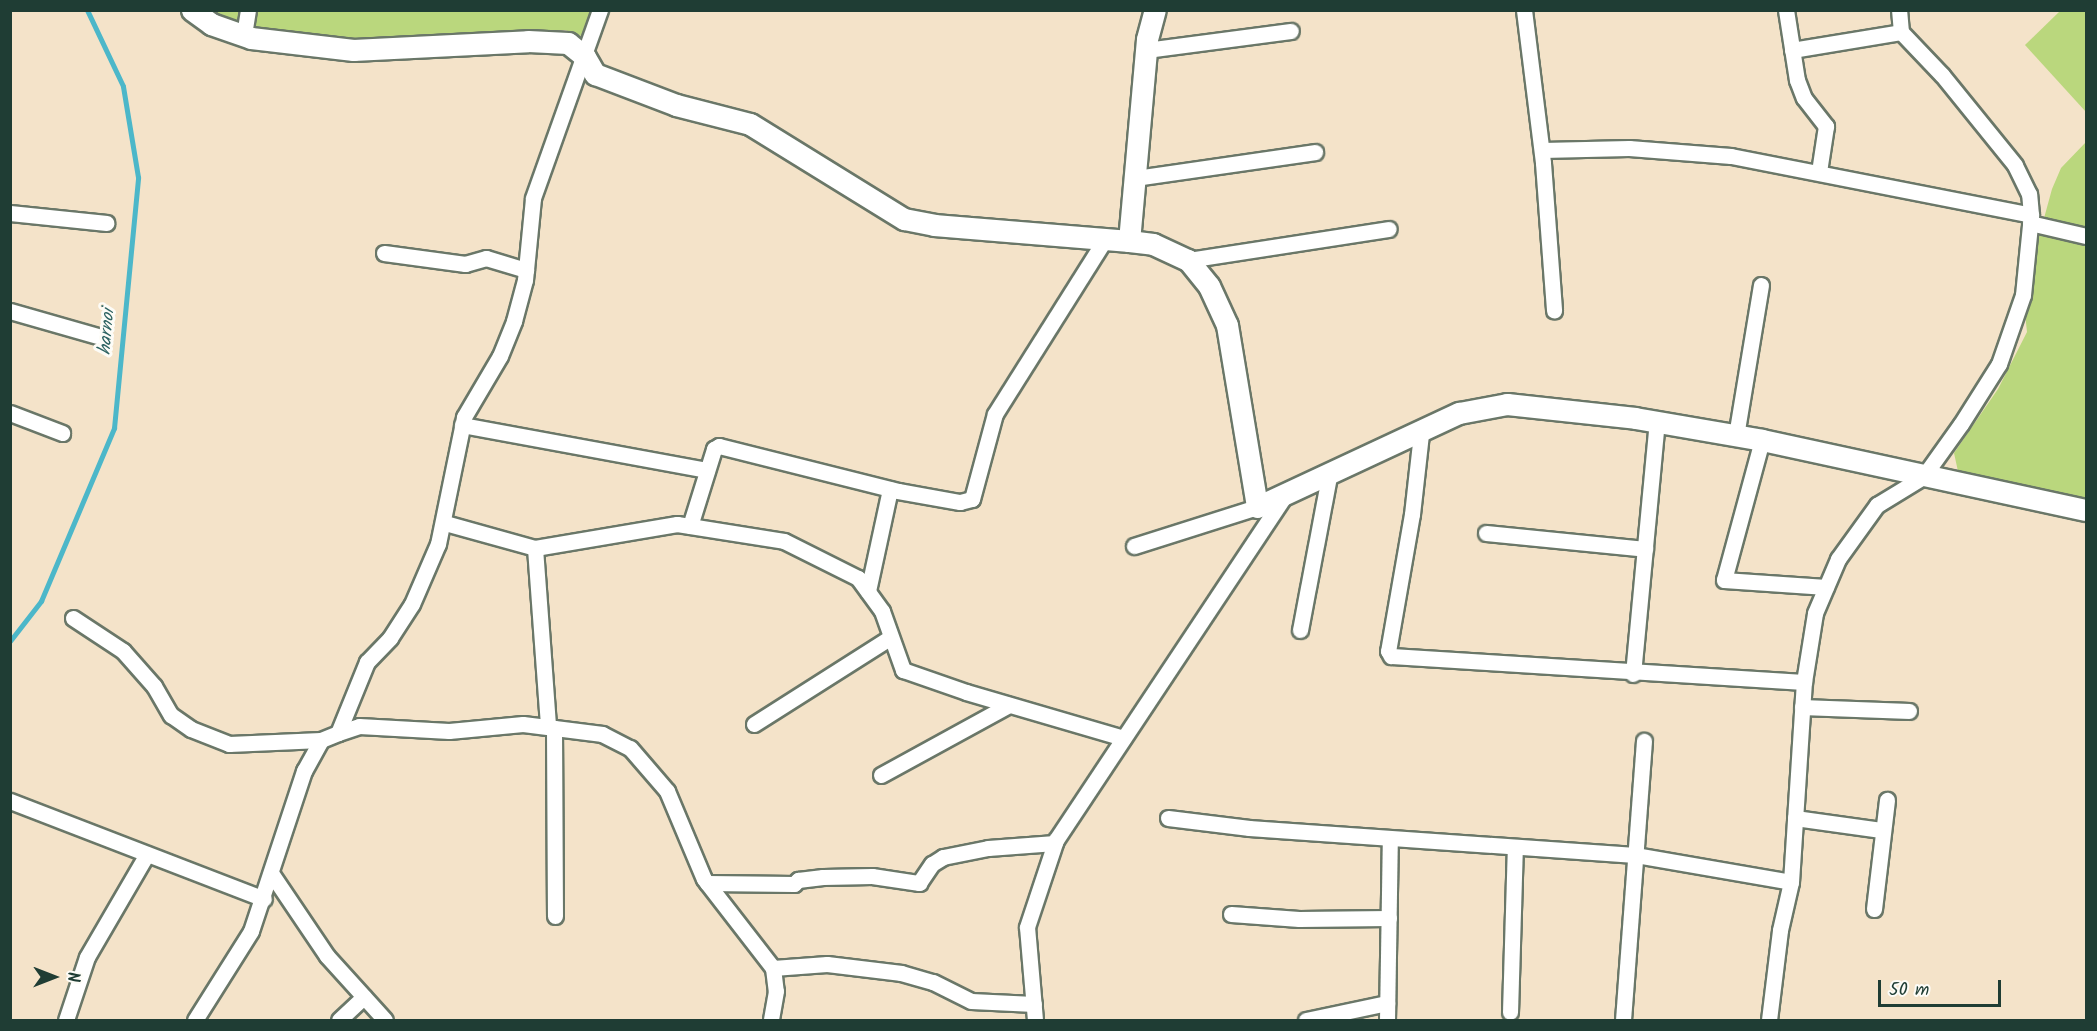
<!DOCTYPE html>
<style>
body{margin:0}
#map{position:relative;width:2097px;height:1031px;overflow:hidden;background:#f4e3c9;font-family:Kalam,sans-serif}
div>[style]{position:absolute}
.green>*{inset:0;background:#bad77d}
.stream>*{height:5px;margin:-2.5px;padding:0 2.5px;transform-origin:2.5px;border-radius:2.5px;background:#4cb7c9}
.roads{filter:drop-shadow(2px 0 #6a7768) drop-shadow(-2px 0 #6a7768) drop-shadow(0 2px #6a7768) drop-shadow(0 -2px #6a7768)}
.street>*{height:15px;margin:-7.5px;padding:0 7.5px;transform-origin:7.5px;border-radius:7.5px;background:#fff}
.secondary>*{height:21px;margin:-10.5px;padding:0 10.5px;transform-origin:10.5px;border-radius:10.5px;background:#fff}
span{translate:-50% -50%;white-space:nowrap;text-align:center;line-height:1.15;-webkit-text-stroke:6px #fdfcf7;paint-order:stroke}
.water-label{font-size:18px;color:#2c6261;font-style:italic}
.frame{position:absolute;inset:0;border:12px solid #1f3d34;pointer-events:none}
.north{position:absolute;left:24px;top:947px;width:60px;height:60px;-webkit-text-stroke:4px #fdfcf7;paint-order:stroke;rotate:90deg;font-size:16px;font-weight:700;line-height:24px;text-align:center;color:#1f3d34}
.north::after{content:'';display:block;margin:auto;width:21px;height:27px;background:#1f3d34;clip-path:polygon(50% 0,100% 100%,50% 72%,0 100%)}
.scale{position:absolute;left:1878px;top:980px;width:123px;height:27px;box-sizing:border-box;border:3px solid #1f3d34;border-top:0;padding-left:8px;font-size:18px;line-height:21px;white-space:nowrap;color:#1f3d34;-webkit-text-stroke:4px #fdfcf7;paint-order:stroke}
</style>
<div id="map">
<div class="green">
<i style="clip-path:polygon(206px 11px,593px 11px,584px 37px,565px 30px,353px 43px,255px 32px)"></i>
<i style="clip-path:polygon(2060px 11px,2086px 11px,2086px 112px,2025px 45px)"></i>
<i style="clip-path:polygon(2086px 142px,2086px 502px,1959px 476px,1954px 453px,1998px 389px,2027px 332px,2023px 295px,2052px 189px,2061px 168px)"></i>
</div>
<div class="stream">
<i style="left:10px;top:641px;width:51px;rotate:-52.2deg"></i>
<i style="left:41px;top:601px;width:188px;rotate:-67.1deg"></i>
<i style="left:114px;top:428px;width:252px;rotate:-84.5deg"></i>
<i style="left:138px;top:177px;width:92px;rotate:-99.4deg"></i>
<i style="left:123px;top:86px;width:84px;rotate:-115.3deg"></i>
</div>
<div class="roads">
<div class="street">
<i style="left:1524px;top:10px;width:154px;rotate:82.9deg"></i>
<i style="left:1543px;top:163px;width:148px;rotate:85.7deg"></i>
<i style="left:1786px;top:10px;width:71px;rotate:81.1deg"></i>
<i style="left:1797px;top:80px;width:19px;rotate:69deg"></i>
<i style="left:1804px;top:98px;width:36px;rotate:52deg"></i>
<i style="left:1826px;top:126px;width:47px;rotate:98.7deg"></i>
<i style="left:244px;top:35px;width:25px;rotate:-81deg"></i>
<i style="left:1146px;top:50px;width:146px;rotate:-7.5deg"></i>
<i style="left:1792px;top:50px;width:110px;rotate:-9.4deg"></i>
<i style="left:1542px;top:150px;width:87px;rotate:-1.3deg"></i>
<i style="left:1629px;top:148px;width:102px;rotate:4.5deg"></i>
<i style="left:1731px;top:156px;width:306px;rotate:11.1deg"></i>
<i style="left:1135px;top:178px;width:182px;rotate:-8.2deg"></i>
<i style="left:10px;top:213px;width:97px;rotate:5.9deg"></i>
<i style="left:2030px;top:223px;width:57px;rotate:13.1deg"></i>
<i style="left:384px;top:253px;width:82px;rotate:7.7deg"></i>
<i style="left:465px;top:264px;width:22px;rotate:-16deg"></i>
<i style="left:486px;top:258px;width:42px;rotate:16.7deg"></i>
<i style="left:1188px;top:260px;width:203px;rotate:-8.8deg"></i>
<i style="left:10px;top:311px;width:91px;rotate:15.9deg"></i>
<i style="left:10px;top:413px;width:56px;rotate:21deg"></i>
<i style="left:462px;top:425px;width:249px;rotate:10.4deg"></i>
<i style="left:1421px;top:434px;width:81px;rotate:96.4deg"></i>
<i style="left:1412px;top:514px;width:139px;rotate:99.9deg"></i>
<i style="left:1388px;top:651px;width:6px;rotate:59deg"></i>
<i style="left:1391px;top:656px;width:414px;rotate:3.6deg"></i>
<i style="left:1736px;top:436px;width:153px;rotate:-80.6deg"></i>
<i style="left:1762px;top:440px;width:145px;rotate:105.2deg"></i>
<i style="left:1724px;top:580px;width:102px;rotate:3.9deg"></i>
<i style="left:445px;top:523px;width:93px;rotate:15.5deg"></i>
<i style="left:535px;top:548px;width:144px;rotate:-9.6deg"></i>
<i style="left:677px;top:524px;width:108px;rotate:9deg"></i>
<i style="left:784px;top:541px;width:83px;rotate:26.6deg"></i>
<i style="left:858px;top:578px;width:41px;rotate:54deg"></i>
<i style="left:882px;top:611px;width:63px;rotate:70.4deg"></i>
<i style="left:903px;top:670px;width:67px;rotate:19.2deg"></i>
<i style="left:966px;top:692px;width:164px;rotate:16.3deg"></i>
<i style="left:690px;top:526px;width:81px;rotate:-72.7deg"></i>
<i style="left:714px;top:449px;width:6px;rotate:-31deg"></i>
<i style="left:719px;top:446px;width:185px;rotate:14.1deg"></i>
<i style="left:898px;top:491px;width:63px;rotate:10.1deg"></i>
<i style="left:960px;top:502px;width:12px;rotate:-14deg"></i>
<i style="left:972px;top:499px;width:88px;rotate:-74.9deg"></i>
<i style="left:995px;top:414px;width:207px;rotate:-57.8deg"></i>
<i style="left:1486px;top:533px;width:160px;rotate:5.7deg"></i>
<i style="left:1134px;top:546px;width:129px;rotate:-17.6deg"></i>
<i style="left:535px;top:548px;width:179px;rotate:85.8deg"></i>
<i style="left:868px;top:591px;width:104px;rotate:-77.8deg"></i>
<i style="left:73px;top:618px;width:60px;rotate:33.4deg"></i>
<i style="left:123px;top:651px;width:47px;rotate:48.5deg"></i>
<i style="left:154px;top:686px;width:34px;rotate:60deg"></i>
<i style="left:171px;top:715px;width:24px;rotate:35deg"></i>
<i style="left:191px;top:729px;width:41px;rotate:21.5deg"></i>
<i style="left:229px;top:744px;width:92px;rotate:-2.5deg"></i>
<i style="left:1300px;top:630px;width:156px;rotate:-79.3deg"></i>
<i style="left:1633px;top:674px;width:253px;rotate:-84.6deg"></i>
<i style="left:1802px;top:707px;width:107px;rotate:2.1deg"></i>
<i style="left:754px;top:724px;width:162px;rotate:-32.4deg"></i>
<i style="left:554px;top:728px;width:188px;rotate:89.7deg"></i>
<i style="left:338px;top:733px;width:22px;rotate:-18deg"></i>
<i style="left:359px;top:726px;width:90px;rotate:3.2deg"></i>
<i style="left:449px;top:731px;width:74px;rotate:-5.4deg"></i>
<i style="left:523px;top:724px;width:80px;rotate:7.2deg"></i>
<i style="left:602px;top:734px;width:31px;rotate:27deg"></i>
<i style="left:630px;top:748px;width:57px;rotate:49.3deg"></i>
<i style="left:667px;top:791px;width:95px;rotate:67.2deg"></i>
<i style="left:704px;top:879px;width:113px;rotate:52.2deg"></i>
<i style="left:773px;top:968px;width:23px;rotate:83deg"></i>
<i style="left:776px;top:991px;width:29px;rotate:100deg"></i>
<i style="left:881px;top:775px;width:146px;rotate:-28.7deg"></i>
<i style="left:10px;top:801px;width:272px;rotate:21.1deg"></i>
<i style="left:1168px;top:818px;width:82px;rotate:7deg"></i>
<i style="left:1249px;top:828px;width:387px;rotate:4deg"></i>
<i style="left:1635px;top:855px;width:158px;rotate:9.8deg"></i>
<i style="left:1795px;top:818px;width:87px;rotate:7.9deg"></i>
<i style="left:271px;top:873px;width:100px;rotate:56deg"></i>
<i style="left:327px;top:956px;width:86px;rotate:47.8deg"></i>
<i style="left:707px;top:883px;width:87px;rotate:0.7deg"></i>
<i style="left:794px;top:884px;width:6px;rotate:-45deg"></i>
<i style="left:798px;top:880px;width:25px;rotate:-7deg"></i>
<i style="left:823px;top:877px;width:49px;rotate:-1.2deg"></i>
<i style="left:872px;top:876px;width:48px;rotate:8.5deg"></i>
<i style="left:919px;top:883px;width:23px;rotate:-56deg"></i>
<i style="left:932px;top:864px;width:13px;rotate:-32deg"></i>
<i style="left:943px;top:857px;width:46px;rotate:-11.3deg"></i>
<i style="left:988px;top:848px;width:67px;rotate:-4.3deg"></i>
<i style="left:1874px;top:909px;width:110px;rotate:-83.2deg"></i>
<i style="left:1231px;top:914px;width:68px;rotate:4.2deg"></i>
<i style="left:1299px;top:919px;width:90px;rotate:-0.6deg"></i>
<i style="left:773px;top:968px;width:54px;rotate:-4.2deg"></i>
<i style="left:827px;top:964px;width:75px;rotate:6.9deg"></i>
<i style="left:901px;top:973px;width:33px;rotate:16deg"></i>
<i style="left:933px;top:982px;width:42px;rotate:26.6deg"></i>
<i style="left:971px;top:1001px;width:63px;rotate:2.7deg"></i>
<i style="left:1510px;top:1012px;width:164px;rotate:-88.3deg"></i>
<i style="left:66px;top:1020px;width:66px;rotate:-71.6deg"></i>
<i style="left:87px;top:957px;width:119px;rotate:-59.8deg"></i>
<i style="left:195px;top:1020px;width:105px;rotate:-57.8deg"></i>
<i style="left:251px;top:931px;width:169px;rotate:-71.7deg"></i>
<i style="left:304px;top:771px;width:35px;rotate:-61deg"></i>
<i style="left:321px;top:740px;width:18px;rotate:-22deg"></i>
<i style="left:338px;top:733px;width:77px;rotate:-67.8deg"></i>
<i style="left:367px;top:662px;width:33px;rotate:-46deg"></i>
<i style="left:390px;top:638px;width:40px;rotate:-57.1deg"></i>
<i style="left:412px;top:604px;width:65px;rotate:-66.6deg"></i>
<i style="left:438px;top:544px;width:130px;rotate:-78.4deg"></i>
<i style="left:464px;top:417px;width:71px;rotate:-59.5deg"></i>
<i style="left:500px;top:356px;width:38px;rotate:-68deg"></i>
<i style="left:514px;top:321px;width:42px;rotate:-75deg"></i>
<i style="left:525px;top:280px;width:82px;rotate:-84.4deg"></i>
<i style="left:533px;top:198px;width:200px;rotate:-70.4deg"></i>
<i style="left:339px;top:1020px;width:34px;rotate:-43deg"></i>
<i style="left:1035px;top:1020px;width:93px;rotate:-94.9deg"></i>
<i style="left:1027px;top:927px;width:92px;rotate:-71.6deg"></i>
<i style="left:1056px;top:840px;width:410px;rotate:-56.4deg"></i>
<i style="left:1306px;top:1020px;width:83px;rotate:-11.9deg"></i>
<i style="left:1387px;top:1020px;width:181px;rotate:-89.1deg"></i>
<i style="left:1623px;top:1020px;width:280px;rotate:-85.7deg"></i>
<i style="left:1769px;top:1020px;width:91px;rotate:-83deg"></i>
<i style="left:1780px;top:930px;width:49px;rotate:-77.1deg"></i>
<i style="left:1791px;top:882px;width:200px;rotate:-86.3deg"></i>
<i style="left:1804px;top:682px;width:70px;rotate:-80.9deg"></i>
<i style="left:1815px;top:613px;width:59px;rotate:-66.9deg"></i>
<i style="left:1838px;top:559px;width:67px;rotate:-54.2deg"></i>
<i style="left:1877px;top:505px;width:54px;rotate:-31.3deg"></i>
<i style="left:1923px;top:477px;width:65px;rotate:-54.4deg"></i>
<i style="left:1961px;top:424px;width:71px;rotate:-57.7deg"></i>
<i style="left:1999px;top:364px;width:73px;rotate:-70.8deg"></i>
<i style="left:2023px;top:295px;width:80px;rotate:-84.3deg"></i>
<i style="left:2031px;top:215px;width:21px;rotate:-95deg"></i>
<i style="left:2029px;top:194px;width:32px;rotate:-116deg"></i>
<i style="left:2015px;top:165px;width:116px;rotate:-129deg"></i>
<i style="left:1942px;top:75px;width:59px;rotate:-133.6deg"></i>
<i style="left:1901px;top:32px;width:22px;rotate:-95deg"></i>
</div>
<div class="secondary">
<i style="left:192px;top:10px;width:24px;rotate:36deg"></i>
<i style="left:211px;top:24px;width:42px;rotate:19.3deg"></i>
<i style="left:251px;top:38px;width:103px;rotate:6.7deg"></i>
<i style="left:353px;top:50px;width:175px;rotate:-2.9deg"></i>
<i style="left:528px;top:41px;width:40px;rotate:2.9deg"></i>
<i style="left:568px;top:43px;width:22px;rotate:39deg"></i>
<i style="left:585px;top:57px;width:20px;rotate:60deg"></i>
<i style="left:595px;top:74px;width:87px;rotate:20.9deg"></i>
<i style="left:676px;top:105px;width:76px;rotate:14.4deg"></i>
<i style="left:750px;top:124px;width:181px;rotate:31.7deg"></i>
<i style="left:904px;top:219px;width:31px;rotate:11deg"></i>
<i style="left:934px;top:225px;width:196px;rotate:4.7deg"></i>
<i style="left:1129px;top:241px;width:24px;rotate:7deg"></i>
<i style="left:1153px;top:244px;width:38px;rotate:25deg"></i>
<i style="left:1188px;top:260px;width:33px;rotate:51deg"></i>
<i style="left:1209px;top:286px;width:43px;rotate:65.2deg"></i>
<i style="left:1227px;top:325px;width:184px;rotate:80.6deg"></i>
<i style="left:1257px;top:507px;width:223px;rotate:-25deg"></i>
<i style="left:1459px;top:413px;width:49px;rotate:-10.6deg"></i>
<i style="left:1507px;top:404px;width:129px;rotate:6.2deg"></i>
<i style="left:1635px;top:418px;width:129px;rotate:9.8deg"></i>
<i style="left:1762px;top:440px;width:331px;rotate:12.2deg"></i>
<i style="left:1129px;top:241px;width:203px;rotate:-84.9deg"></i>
<i style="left:1147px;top:39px;width:30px;rotate:-75deg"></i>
</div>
</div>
<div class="water-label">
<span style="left:108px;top:332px;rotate:-85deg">harnoi</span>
</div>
<div class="frame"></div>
<div class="north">N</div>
<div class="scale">50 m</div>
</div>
